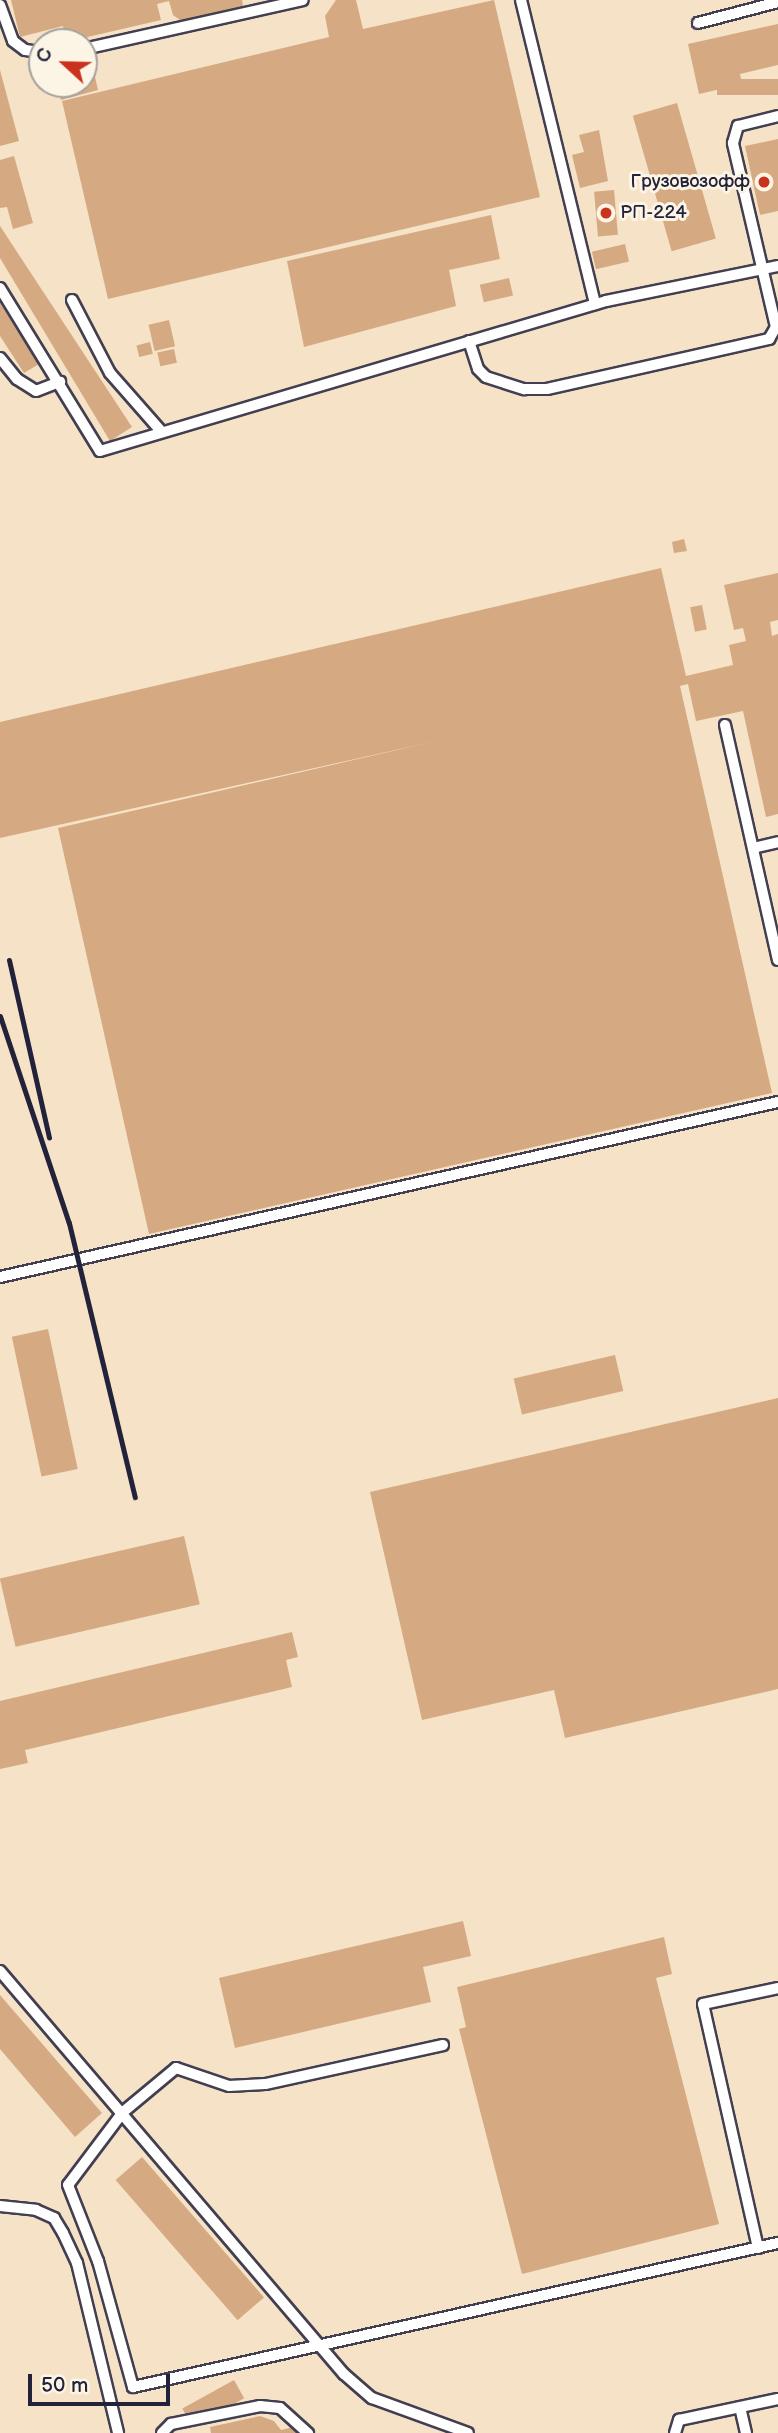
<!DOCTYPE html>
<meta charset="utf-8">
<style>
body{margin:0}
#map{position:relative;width:778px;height:2433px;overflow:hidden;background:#f5e2c7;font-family:"Balsamiq Sans",sans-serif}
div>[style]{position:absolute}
.building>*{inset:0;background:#d5aa82;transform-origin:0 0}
.roads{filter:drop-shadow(2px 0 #423f50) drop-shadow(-2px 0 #423f50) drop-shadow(0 2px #423f50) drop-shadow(0 -2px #423f50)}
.service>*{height:10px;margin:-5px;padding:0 5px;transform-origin:5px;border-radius:5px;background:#fff}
.rail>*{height:5px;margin:-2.5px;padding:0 2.5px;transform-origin:2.5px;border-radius:2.5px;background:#22223b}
.dots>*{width:19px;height:19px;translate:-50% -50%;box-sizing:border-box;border:4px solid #fcf5e5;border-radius:50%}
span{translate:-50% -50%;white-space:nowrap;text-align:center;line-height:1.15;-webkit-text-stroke:6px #fcf5e5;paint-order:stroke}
.poi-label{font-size:19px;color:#22223b}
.right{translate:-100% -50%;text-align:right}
.left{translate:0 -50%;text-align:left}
.north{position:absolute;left:28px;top:28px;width:70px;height:70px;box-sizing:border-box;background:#fcf5e5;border:2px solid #a5a1a1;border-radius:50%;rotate:292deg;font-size:19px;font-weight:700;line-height:28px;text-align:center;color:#22223b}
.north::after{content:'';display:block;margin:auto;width:24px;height:32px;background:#c8321e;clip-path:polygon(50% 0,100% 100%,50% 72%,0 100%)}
.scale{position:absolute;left:28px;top:2374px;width:142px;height:32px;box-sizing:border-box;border:4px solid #22223b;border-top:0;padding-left:9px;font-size:21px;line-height:24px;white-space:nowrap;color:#22223b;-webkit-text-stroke:5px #fcf5e5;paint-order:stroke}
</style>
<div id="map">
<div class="building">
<i style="clip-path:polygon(11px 0,242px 0,244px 11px,184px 23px,173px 15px,169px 1px,157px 4px,161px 20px,66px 42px,63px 26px,20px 37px)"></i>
<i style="clip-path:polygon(336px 0,356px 0,363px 29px,494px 0,540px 197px,108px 299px,62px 101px,329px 37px,325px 16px)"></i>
<i style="clip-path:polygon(778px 24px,778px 65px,740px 74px,742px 84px,699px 94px,688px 44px)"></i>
<i style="clip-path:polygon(0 70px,19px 141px,0 146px)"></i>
<i style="clip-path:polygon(94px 72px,98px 90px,61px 100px,57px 84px,84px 84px,84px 74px)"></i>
<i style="left:778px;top:79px;width:16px;height:61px;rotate:90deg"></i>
<i style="left:677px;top:103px;width:141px;height:46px;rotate:74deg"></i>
<i style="clip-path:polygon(599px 130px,608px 181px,580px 188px,572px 155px,584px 152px,579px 135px)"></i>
<i style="clip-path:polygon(778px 139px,778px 211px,760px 215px,745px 146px)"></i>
<i style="clip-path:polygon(14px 156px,33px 223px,13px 229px,7px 207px,0 208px,0 160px)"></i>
<i style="left:614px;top:190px;width:45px;height:20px;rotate:85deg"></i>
<i style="clip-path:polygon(491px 215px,500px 259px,449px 270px,456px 306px,304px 347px,287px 261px)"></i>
<i style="clip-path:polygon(0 226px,132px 427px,110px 441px,0 258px)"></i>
<i style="left:625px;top:244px;width:18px;height:34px;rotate:77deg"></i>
<i style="left:509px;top:278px;width:18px;height:30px;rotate:77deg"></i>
<i style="clip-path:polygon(0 303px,39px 364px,24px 373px,0 336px)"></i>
<i style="left:169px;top:320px;width:27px;height:21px;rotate:77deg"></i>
<i style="left:150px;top:342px;width:12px;height:14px;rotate:76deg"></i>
<i style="left:174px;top:349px;width:14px;height:17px;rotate:78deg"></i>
<i style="clip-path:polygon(684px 539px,687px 551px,674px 553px,672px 542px)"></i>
<i style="clip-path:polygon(661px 568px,686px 676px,733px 665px,729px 645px,746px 641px,743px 628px,734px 630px,724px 585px,778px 573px,778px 620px,770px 622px,772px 636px,778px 634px,778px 814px,766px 817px,743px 711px,696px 721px,688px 684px,680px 686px,772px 1093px,149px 1234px,58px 828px,436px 741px,0 838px,0 722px)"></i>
<i style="left:702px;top:605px;width:25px;height:12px;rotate:79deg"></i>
<i style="left:48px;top:1329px;width:143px;height:37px;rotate:78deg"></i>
<i style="left:615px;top:1355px;width:37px;height:104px;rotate:77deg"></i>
<i style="clip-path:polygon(778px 1398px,778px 1689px,565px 1738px,554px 1690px,422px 1720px,370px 1492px)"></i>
<i style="left:184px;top:1536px;width:70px;height:189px;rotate:77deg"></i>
<i style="clip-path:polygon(292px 1632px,298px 1657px,286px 1660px,292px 1687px,25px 1750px,28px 1763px,0 1769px,0 1701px)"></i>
<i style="clip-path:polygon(463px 1921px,471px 1956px,423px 1967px,431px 2002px,235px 2048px,219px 1978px)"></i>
<i style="clip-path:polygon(664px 1937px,672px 1974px,656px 1978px,719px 2224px,522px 2274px,459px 2029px,466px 2027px,457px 1987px)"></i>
<i style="clip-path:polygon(0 1995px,102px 2113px,75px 2137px,0 2049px)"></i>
<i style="left:142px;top:2157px;width:186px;height:35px;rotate:49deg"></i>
<i style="left:234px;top:2380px;width:21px;height:59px;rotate:61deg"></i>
<i style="clip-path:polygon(260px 2416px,274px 2421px,281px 2430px,298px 2426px,300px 2433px,211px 2433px,210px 2427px)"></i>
</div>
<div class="roads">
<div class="service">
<i style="left:521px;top:0;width:313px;rotate:76.3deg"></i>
<i style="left:0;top:5px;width:38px;rotate:70deg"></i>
<i style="left:13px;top:41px;width:15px;rotate:37deg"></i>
<i style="left:25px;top:50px;width:17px;rotate:7deg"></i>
<i style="left:698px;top:23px;width:83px;rotate:-14.7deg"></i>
<i style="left:84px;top:49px;width:224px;rotate:-12.6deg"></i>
<i style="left:0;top:288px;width:191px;rotate:58.5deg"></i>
<i style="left:100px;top:451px;width:528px;rotate:-16.51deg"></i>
<i style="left:606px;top:301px;width:176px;rotate:-11.5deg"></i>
<i style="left:72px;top:300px;width:82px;rotate:62.5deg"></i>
<i style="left:110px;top:373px;width:76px;rotate:48.7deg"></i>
<i style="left:469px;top:341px;width:29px;rotate:72deg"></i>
<i style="left:478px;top:369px;width:11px;rotate:45deg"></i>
<i style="left:486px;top:377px;width:40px;rotate:18deg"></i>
<i style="left:524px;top:389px;width:23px"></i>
<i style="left:547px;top:389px;width:228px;rotate:-12.7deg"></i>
<i style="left:769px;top:339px;width:14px;rotate:-60deg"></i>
<i style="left:776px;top:327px;width:189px;rotate:-103.2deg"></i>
<i style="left:733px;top:143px;width:18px;rotate:-74deg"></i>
<i style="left:738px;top:126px;width:41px;rotate:-14deg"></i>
<i style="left:0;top:358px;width:27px;rotate:51deg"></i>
<i style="left:17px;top:379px;width:22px;rotate:32deg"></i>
<i style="left:36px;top:391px;width:26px;rotate:-21deg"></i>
<i style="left:725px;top:725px;width:241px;rotate:77.3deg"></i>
<i style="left:753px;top:848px;width:26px;rotate:-13deg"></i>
<i style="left:0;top:1277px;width:797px;rotate:-12.68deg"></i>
<i style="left:0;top:1971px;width:530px;rotate:49.52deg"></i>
<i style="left:344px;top:2374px;width:37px;rotate:41deg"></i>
<i style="left:372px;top:2398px;width:102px;rotate:20deg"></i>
<i style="left:443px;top:2045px;width:182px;rotate:167.6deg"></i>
<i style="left:265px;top:2084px;width:36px;rotate:177deg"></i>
<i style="left:229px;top:2086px;width:56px;rotate:-161.2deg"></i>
<i style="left:176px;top:2068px;width:69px;rotate:140.3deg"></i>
<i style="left:123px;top:2112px;width:91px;rotate:127deg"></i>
<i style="left:68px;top:2185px;width:82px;rotate:68.5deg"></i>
<i style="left:98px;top:2261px;width:131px;rotate:74.5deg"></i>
<i style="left:133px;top:2387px;width:661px;rotate:-12.59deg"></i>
<i style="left:0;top:2206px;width:36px;rotate:6deg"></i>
<i style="left:36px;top:2210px;width:20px;rotate:24deg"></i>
<i style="left:54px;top:2218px;width:17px;rotate:59deg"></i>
<i style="left:63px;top:2233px;width:33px;rotate:65deg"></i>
<i style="left:77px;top:2263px;width:175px;rotate:76.4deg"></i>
<i style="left:758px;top:2248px;width:250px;rotate:-102.7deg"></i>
<i style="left:703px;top:2004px;width:77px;rotate:-12deg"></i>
<i style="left:740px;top:2407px;width:27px;rotate:77deg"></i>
<i style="left:162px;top:2433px;width:13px;rotate:-45deg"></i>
<i style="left:171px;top:2424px;width:91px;rotate:-11.4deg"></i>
<i style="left:260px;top:2406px;width:20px;rotate:6deg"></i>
<i style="left:280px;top:2408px;width:38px;rotate:42deg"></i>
<i style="left:675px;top:2433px;width:14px;rotate:-73deg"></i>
<i style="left:679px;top:2420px;width:101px;rotate:-12deg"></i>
</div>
</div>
<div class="rail">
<i style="left:9px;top:960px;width:182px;rotate:77.3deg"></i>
<i style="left:0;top:1016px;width:218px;rotate:71.6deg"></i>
<i style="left:69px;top:1223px;width:282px;rotate:76.5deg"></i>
</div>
<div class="dots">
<i style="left:764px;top:182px;background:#c8321e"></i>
<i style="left:606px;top:213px;background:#c8321e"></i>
</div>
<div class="poi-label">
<span class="right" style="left:750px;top:182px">Грузовозофф</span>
<span class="left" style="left:620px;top:213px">РП-224</span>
</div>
<div class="north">С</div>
<div class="scale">50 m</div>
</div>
